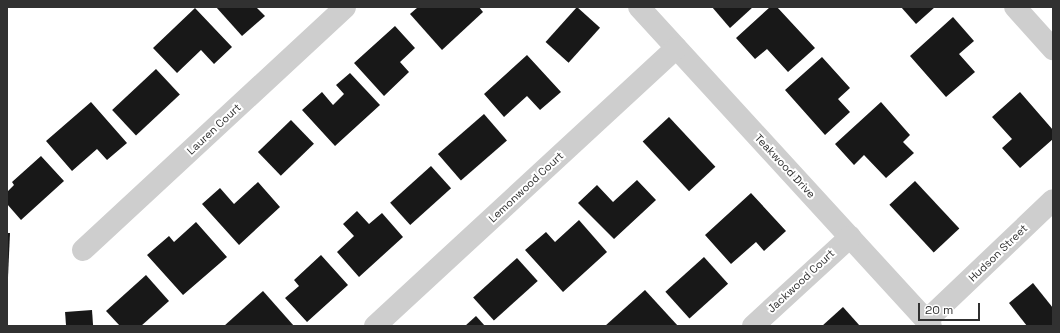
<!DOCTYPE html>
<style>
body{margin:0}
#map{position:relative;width:1060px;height:333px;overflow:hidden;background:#fff;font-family:"Space Grotesk",sans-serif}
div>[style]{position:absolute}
.building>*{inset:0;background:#181818;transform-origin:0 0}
.minor>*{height:22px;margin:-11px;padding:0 11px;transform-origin:11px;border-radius:11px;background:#cecece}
span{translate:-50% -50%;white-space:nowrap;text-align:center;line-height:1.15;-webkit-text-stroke:4px #fff;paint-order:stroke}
.street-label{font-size:11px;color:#313131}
.frame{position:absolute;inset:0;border:8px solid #313131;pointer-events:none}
.scale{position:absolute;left:918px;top:303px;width:62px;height:18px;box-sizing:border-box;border:2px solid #313131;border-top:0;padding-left:5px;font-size:12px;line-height:14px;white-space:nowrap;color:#313131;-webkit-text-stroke:3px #fff;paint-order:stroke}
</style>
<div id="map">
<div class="building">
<i style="clip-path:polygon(216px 7px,256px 7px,265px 16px,242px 36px)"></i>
<i style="clip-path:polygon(418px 7px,479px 7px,483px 12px,442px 50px,410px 14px)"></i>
<i style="left:577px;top:7px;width:31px;height:47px;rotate:42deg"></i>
<i style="clip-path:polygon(712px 7px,753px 7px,730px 28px)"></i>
<i style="clip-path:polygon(770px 7px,777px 7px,815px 48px,788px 72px,767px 49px,755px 59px,736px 38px)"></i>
<i style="clip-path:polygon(901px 7px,935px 7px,916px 24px)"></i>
<i style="clip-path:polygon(195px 8px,232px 47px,214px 64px,201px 50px,177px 73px,153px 48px)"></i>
<i style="clip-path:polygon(953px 17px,974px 41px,959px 54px,975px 72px,946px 97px,910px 56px)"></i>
<i style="clip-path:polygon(395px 26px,415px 48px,400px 62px,409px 72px,384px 96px,354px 63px)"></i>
<i style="clip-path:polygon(527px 55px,561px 92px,540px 110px,527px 96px,504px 117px,484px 94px)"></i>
<i style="clip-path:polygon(822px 57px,850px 88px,838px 99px,850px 112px,825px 135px,785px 90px)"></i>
<i style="left:156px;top:69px;width:35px;height:60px;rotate:47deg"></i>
<i style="clip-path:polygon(350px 73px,380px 105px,335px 146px,302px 110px,322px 92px,333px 105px,344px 94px,336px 85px)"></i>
<i style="clip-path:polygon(1020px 92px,1053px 130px,1053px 139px,1020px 168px,1002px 148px,1012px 139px,992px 117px)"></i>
<i style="clip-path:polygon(91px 102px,127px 143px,107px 160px,97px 149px,72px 171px,46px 141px)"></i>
<i style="clip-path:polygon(881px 102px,910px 135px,903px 142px,914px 153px,886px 178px,864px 155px,854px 165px,835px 144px)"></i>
<i style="left:484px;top:114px;width:35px;height:61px;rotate:49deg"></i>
<i style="left:669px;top:117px;width:68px;height:36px;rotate:47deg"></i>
<i style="left:291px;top:120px;width:33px;height:46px;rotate:46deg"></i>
<i style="clip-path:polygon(41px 156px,64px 181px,21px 220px,7px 204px,7px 192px,14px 185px,12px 182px)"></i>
<i style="left:431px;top:166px;width:30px;height:55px;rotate:48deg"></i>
<i style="clip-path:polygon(637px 180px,656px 200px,614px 239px,578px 203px,597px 185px,613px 202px)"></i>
<i style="left:915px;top:181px;width:65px;height:35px;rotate:47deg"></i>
<i style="clip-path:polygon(258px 182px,280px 207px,239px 245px,202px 204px,220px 188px,234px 204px)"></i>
<i style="clip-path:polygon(751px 193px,786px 231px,764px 251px,756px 242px,731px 264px,705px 235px)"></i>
<i style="clip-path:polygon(357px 211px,369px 224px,382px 213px,403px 237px,359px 277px,337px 252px,354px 236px,343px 224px)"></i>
<i style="clip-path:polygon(579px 220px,607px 252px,563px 292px,525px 250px,546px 232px,555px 242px)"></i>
<i style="clip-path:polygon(196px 222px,227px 257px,183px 295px,147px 255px,169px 236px,174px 242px)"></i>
<i style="clip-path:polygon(7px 233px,10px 233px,8px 277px,7px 277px)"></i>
<i style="clip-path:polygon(321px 255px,348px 285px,307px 322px,285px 298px,299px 286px,294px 280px)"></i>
<i style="left:704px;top:257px;width:36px;height:52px;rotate:48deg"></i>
<i style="left:517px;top:258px;width:31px;height:59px;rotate:48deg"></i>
<i style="clip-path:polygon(146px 275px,169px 301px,141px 326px,120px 326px,106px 311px)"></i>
<i style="clip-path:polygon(1033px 283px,1053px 308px,1053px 326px,1027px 326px,1009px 303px)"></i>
<i style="clip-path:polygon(645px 290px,678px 326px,605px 326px)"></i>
<i style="clip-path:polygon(263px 291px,294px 326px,224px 326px)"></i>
<i style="clip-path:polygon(843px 307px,860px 326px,822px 326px)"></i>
<i style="left:92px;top:310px;width:16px;height:27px;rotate:86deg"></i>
<i style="clip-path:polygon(476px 316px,485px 326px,465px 326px)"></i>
</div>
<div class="minor">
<i style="left:639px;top:7px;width:432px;rotate:47.5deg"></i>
<i style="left:1015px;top:7px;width:57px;rotate:47.9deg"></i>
<i style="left:83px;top:250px;width:357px;rotate:-42.8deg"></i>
<i style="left:926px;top:321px;width:175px;rotate:-43.6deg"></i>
<i style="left:375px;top:326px;width:410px;rotate:-42.7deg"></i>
<i style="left:753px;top:326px;width:132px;rotate:-42.5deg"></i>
</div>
<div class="street-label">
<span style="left:214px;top:129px;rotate:-43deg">Lauren Court</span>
<span style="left:785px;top:166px;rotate:47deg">Teakwood Drive</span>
<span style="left:526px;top:187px;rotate:-43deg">Lemonwood Court</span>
<span style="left:998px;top:253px;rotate:-44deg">Hudson Street</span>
<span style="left:801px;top:281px;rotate:-43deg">Jackwood Court</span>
</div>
<div class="frame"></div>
<div class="scale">20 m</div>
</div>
